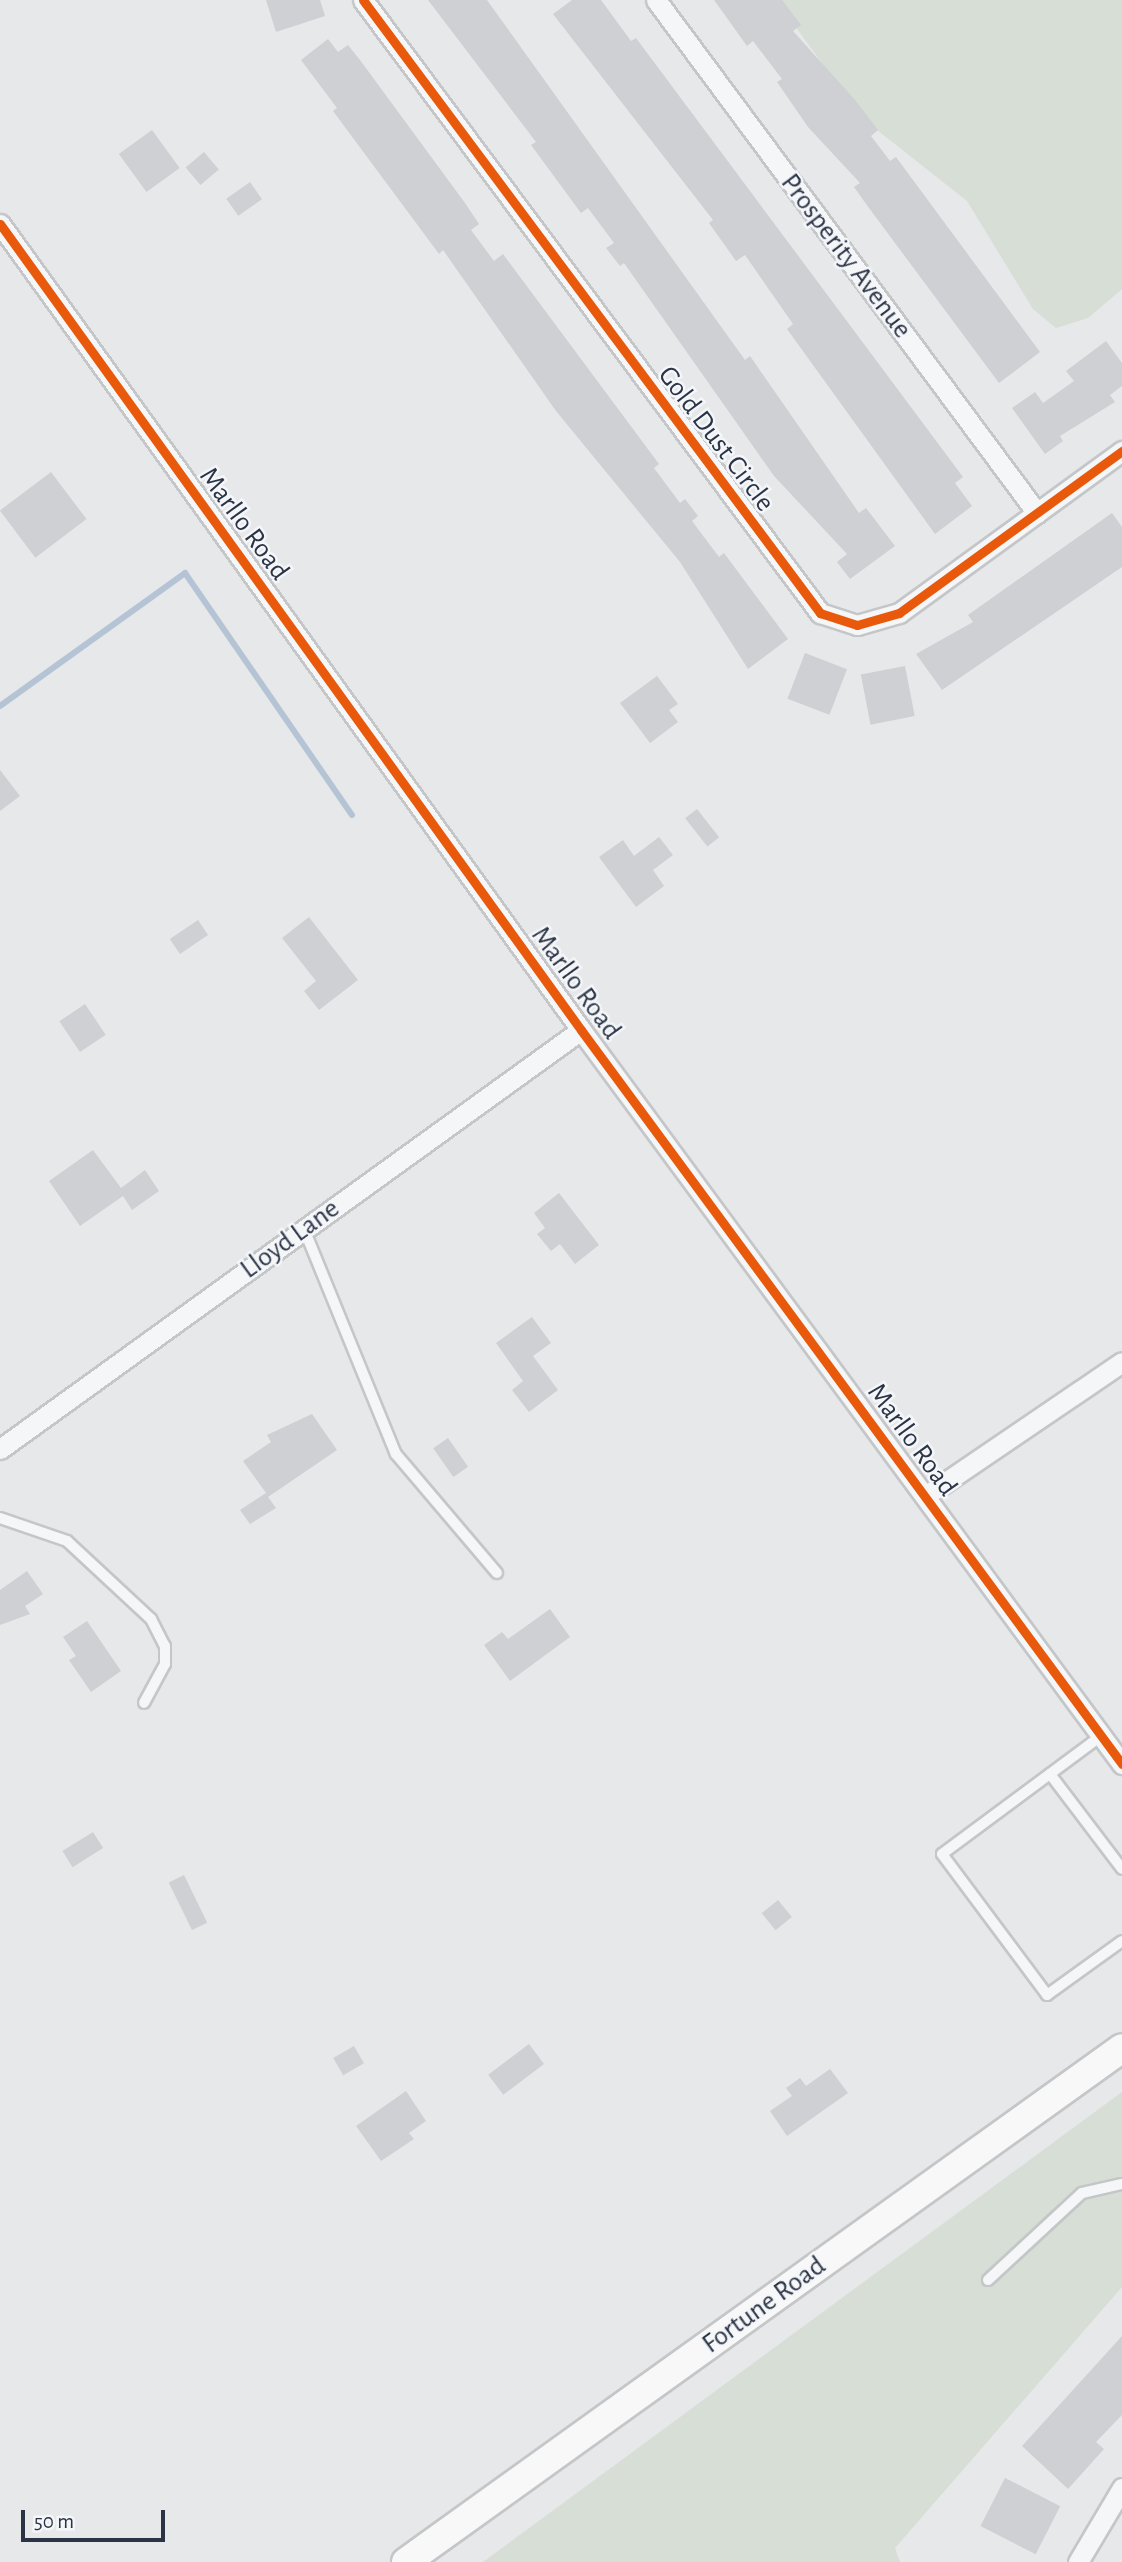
<!DOCTYPE html>
<style>
body{margin:0}
#map{position:relative;width:1122px;height:2562px;overflow:hidden;background:#e6e8ea;font-family:"Alegreya Sans",sans-serif}
div>[style]{position:absolute}
.green>*{inset:0;background:#d6ded6}
.stream>*{height:6px;margin:-3px;padding:0 3px;transform-origin:3px;border-radius:3px;background:#b4c4d5}
.building>*{inset:0;background:#ced0d3;transform-origin:0 0}
.roads{filter:drop-shadow(2px 0 #c4c6c8) drop-shadow(-2px 0 #c4c6c8) drop-shadow(0 2px #c4c6c8) drop-shadow(0 -2px #c4c6c8)}
.lane>*{height:10px;margin:-5px;padding:0 5px;transform-origin:5px;border-radius:5px;background:#f5f6f7}
.street>*{height:19px;margin:-9.5px;padding:0 9.5px;transform-origin:9.5px;border-radius:9.5px;background:#f5f6f7}
.secondary>*{height:28px;margin:-14px;padding:0 14px;transform-origin:14px;border-radius:14px;background:#f8f8f8}
.cycleway>*{height:9px;margin:-4.5px;padding:0 4.5px;transform-origin:4.5px;border-radius:4.5px;background:#e8590c}
span{translate:-50% -50%;white-space:nowrap;text-align:center;line-height:1.15;-webkit-text-stroke:5px #f4f6f9;paint-order:stroke}
.street-label{font-size:28px;color:#2b3445}
.scale{position:absolute;left:21px;top:2510px;width:144px;height:32px;box-sizing:border-box;border:4px solid #2b3445;border-top:0;padding-left:9px;font-size:21px;line-height:24px;white-space:nowrap;color:#2b3445;-webkit-text-stroke:5px #f4f6f9;paint-order:stroke}
</style>
<div id="map">
<div class="green">
<i style="clip-path:polygon(776px 0,1122px 0,1122px 289px,1088px 318px,1056px 328px,1033px 309px,967px 201px,862px 118px)"></i>
<i style="clip-path:polygon(1122px 2092px,1122px 2287px,895px 2548px,900px 2562px,483px 2562px)"></i>
</div>
<div class="stream">
<i style="left:0;top:706px;width:228px;rotate:-35.7deg"></i>
<i style="left:185px;top:573px;width:294px;rotate:55.4deg"></i>
</div>
<div class="building">
<i style="clip-path:polygon(266px 0,320px 0,325px 16px,276px 32px)"></i>
<i style="clip-path:polygon(428px 0,487px 0,745px 360px,750px 356px,859px 513px,866px 508px,895px 546px,850px 579px,837px 562px,847px 554px,774px 476px,624px 263px,620px 266px,606px 248px,614px 243px,588px 208px,581px 213px,531px 145px,536px 142px)"></i>
<i style="clip-path:polygon(572px 0,601px 0,631px 41px,636px 38px,963px 477px,955px 483px,972px 506px,935px 534px,787px 329px,793px 324px,745px 255px,736px 261px,709px 223px,713px 220px,553px 14px)"></i>
<i style="clip-path:polygon(714px 0,782px 0,801px 25px,793px 31px,855px 100px,878px 130px,871px 136px,890px 161px,896px 157px,1040px 352px,999px 383px,869px 208px,854px 187px,860px 183px,808px 127px,777px 82px,782px 79px,753px 41px,747px 46px)"></i>
<i style="clip-path:polygon(328px 39px,338px 52px,348px 45px,360px 60px,465px 203px,479px 224px,471px 230px,494px 261px,503px 254px,659px 464px,654px 468px,680px 503px,685px 499px,698px 516px,692px 521px,719px 557px,724px 553px,788px 639px,748px 669px,680px 562px,556px 411px,443px 250px,439px 254px,333px 111px,337px 108px,301px 60px)"></i>
<i style="left:152px;top:130px;width:47px;height:41px;rotate:54deg"></i>
<i style="left:204px;top:152px;width:23px;height:24px;rotate:50deg"></i>
<i style="left:250px;top:182px;width:21px;height:29px;rotate:55deg"></i>
<i style="clip-path:polygon(1106px 341px,1122px 363px,1122px 386px,1110px 395px,1115px 402px,1060px 436px,1063px 441px,1045px 454px,1012px 408px,1035px 392px,1043px 403px,1074px 381px,1066px 371px)"></i>
<i style="left:51px;top:472px;width:59px;height:64px;rotate:53deg"></i>
<i style="clip-path:polygon(1112px 513px,1122px 527px,1122px 567px,942px 690px,916px 654px,973px 622px,968px 615px)"></i>
<i style="left:805px;top:653px;width:45px;height:49px;rotate:21deg"></i>
<i style="left:905px;top:666px;width:51px;height:45px;rotate:79deg"></i>
<i style="clip-path:polygon(657px 676px,678px 704px,669px 710px,678px 722px,650px 743px,620px 703px)"></i>
<i style="clip-path:polygon(0 770px,20px 796px,0 811px)"></i>
<i style="left:697px;top:809px;width:36px;height:15px;rotate:52deg"></i>
<i style="clip-path:polygon(659px 837px,673px 855px,653px 870px,664px 886px,636px 907px,599px 857px,623px 840px,634px 856px)"></i>
<i style="clip-path:polygon(309px 917px,358px 980px,319px 1010px,304px 991px,316px 981px,282px 938px)"></i>
<i style="left:198px;top:920px;width:18px;height:34px;rotate:56deg"></i>
<i style="left:85px;top:1004px;width:37px;height:31px;rotate:56deg"></i>
<i style="clip-path:polygon(93px 1150px,121px 1188px,145px 1170px,159px 1191px,132px 1210px,123px 1196px,80px 1226px,49px 1181px)"></i>
<i style="clip-path:polygon(559px 1193px,599px 1245px,575px 1264px,560px 1244px,551px 1251px,537px 1234px,545px 1228px,534px 1213px)"></i>
<i style="clip-path:polygon(532px 1317px,551px 1343px,533px 1356px,558px 1390px,529px 1412px,512px 1390px,523px 1381px,496px 1343px)"></i>
<i style="clip-path:polygon(312px 1414px,337px 1450px,268px 1497px,276px 1508px,250px 1524px,240px 1510px,266px 1493px,243px 1461px,271px 1442px,267px 1435px)"></i>
<i style="left:448px;top:1438px;width:35px;height:18px;rotate:55deg"></i>
<i style="clip-path:polygon(27px 1571px,43px 1594px,25px 1606px,30px 1614px,0 1625px,0 1590px)"></i>
<i style="clip-path:polygon(550px 1609px,570px 1637px,510px 1681px,484px 1645px,502px 1632px,508px 1639px)"></i>
<i style="clip-path:polygon(87px 1621px,121px 1671px,91px 1692px,69px 1660px,76px 1656px,63px 1637px)"></i>
<i style="left:93px;top:1832px;width:19px;height:36px;rotate:58deg"></i>
<i style="left:184px;top:1875px;width:53px;height:17px;rotate:64deg"></i>
<i style="left:778px;top:1900px;width:22px;height:21px;rotate:51deg"></i>
<i style="left:529px;top:2044px;width:25px;height:51px;rotate:53deg"></i>
<i style="left:354px;top:2046px;width:20px;height:24px;rotate:60deg"></i>
<i style="clip-path:polygon(830px 2069px,848px 2093px,787px 2136px,770px 2111px,792px 2096px,786px 2088px,800px 2078px,806px 2086px)"></i>
<i style="clip-path:polygon(406px 2091px,426px 2121px,409px 2133px,414px 2139px,381px 2161px,356px 2126px)"></i>
<i style="clip-path:polygon(1122px 2336px,1122px 2415px,1096px 2442px,1104px 2449px,1068px 2489px,1022px 2446px)"></i>
<i style="left:1005px;top:2478px;width:62px;height:54px;rotate:27deg"></i>
</div>
<div class="roads">
<div class="lane">
<i style="left:304px;top:1229px;width:243px;rotate:67.8deg"></i>
<i style="left:396px;top:1454px;width:156px;rotate:49.7deg"></i>
<i style="left:0;top:1518px;width:71px;rotate:18.9deg"></i>
<i style="left:67px;top:1541px;width:115px;rotate:42.9deg"></i>
<i style="left:151px;top:1619px;width:30px;rotate:63deg"></i>
<i style="left:165px;top:1646px;width:18px;rotate:90deg"></i>
<i style="left:165px;top:1664px;width:44px;rotate:118.3deg"></i>
<i style="left:1101px;top:1736px;width:198px;rotate:143.4deg"></i>
<i style="left:942px;top:1854px;width:176px;rotate:53.3deg"></i>
<i style="left:1047px;top:1995px;width:92px;rotate:-35.8deg"></i>
<i style="left:1050px;top:1774px;width:119px;rotate:52.8deg"></i>
<i style="left:988px;top:2280px;width:128px;rotate:-42.8deg"></i>
<i style="left:1082px;top:2193px;width:41px;rotate:-12.7deg"></i>
</div>
<div class="street">
<i style="left:363px;top:0;width:765px;rotate:53.29deg"></i>
<i style="left:820px;top:613px;width:39px;rotate:18deg"></i>
<i style="left:857px;top:625px;width:44px;rotate:-15.9deg"></i>
<i style="left:899px;top:613px;width:276px;rotate:-36deg"></i>
<i style="left:656px;top:0;width:639px;rotate:53.4deg"></i>
<i style="left:0;top:224px;width:994px;rotate:54.21deg"></i>
<i style="left:581px;top:1030px;width:912px;rotate:53.61deg"></i>
<i style="left:0;top:1449px;width:716px;rotate:-35.8deg"></i>
<i style="left:925px;top:1496px;width:238px;rotate:-34.2deg"></i>
<i style="left:1078px;top:2562px;width:86px;rotate:-59.3deg"></i>
</div>
<div class="secondary">
<i style="left:406px;top:2562px;width:881px;rotate:-35.67deg"></i>
</div>
</div>
<div class="cycleway">
<i style="left:363px;top:0;width:765px;rotate:53.29deg"></i>
<i style="left:820px;top:613px;width:39px;rotate:18deg"></i>
<i style="left:857px;top:625px;width:44px;rotate:-15.9deg"></i>
<i style="left:899px;top:613px;width:276px;rotate:-36deg"></i>
<i style="left:0;top:224px;width:994px;rotate:54.21deg"></i>
<i style="left:581px;top:1030px;width:912px;rotate:53.61deg"></i>
</div>
<div class="street-label">
<span style="left:846px;top:256px;rotate:53deg">Prosperity Avenue</span>
<span style="left:716px;top:439px;rotate:53deg">Gold Dust Circle</span>
<span style="left:244px;top:524px;rotate:54deg">Marllo Road</span>
<span style="left:576px;top:983px;rotate:54deg">Marllo Road</span>
<span style="left:290px;top:1239px;rotate:-36deg">Lloyd Lane</span>
<span style="left:912px;top:1440px;rotate:54deg">Marllo Road</span>
<span style="left:764px;top:2305px;rotate:-36deg">Fortune Road</span>
</div>
<div class="scale">50 m</div>
</div>
